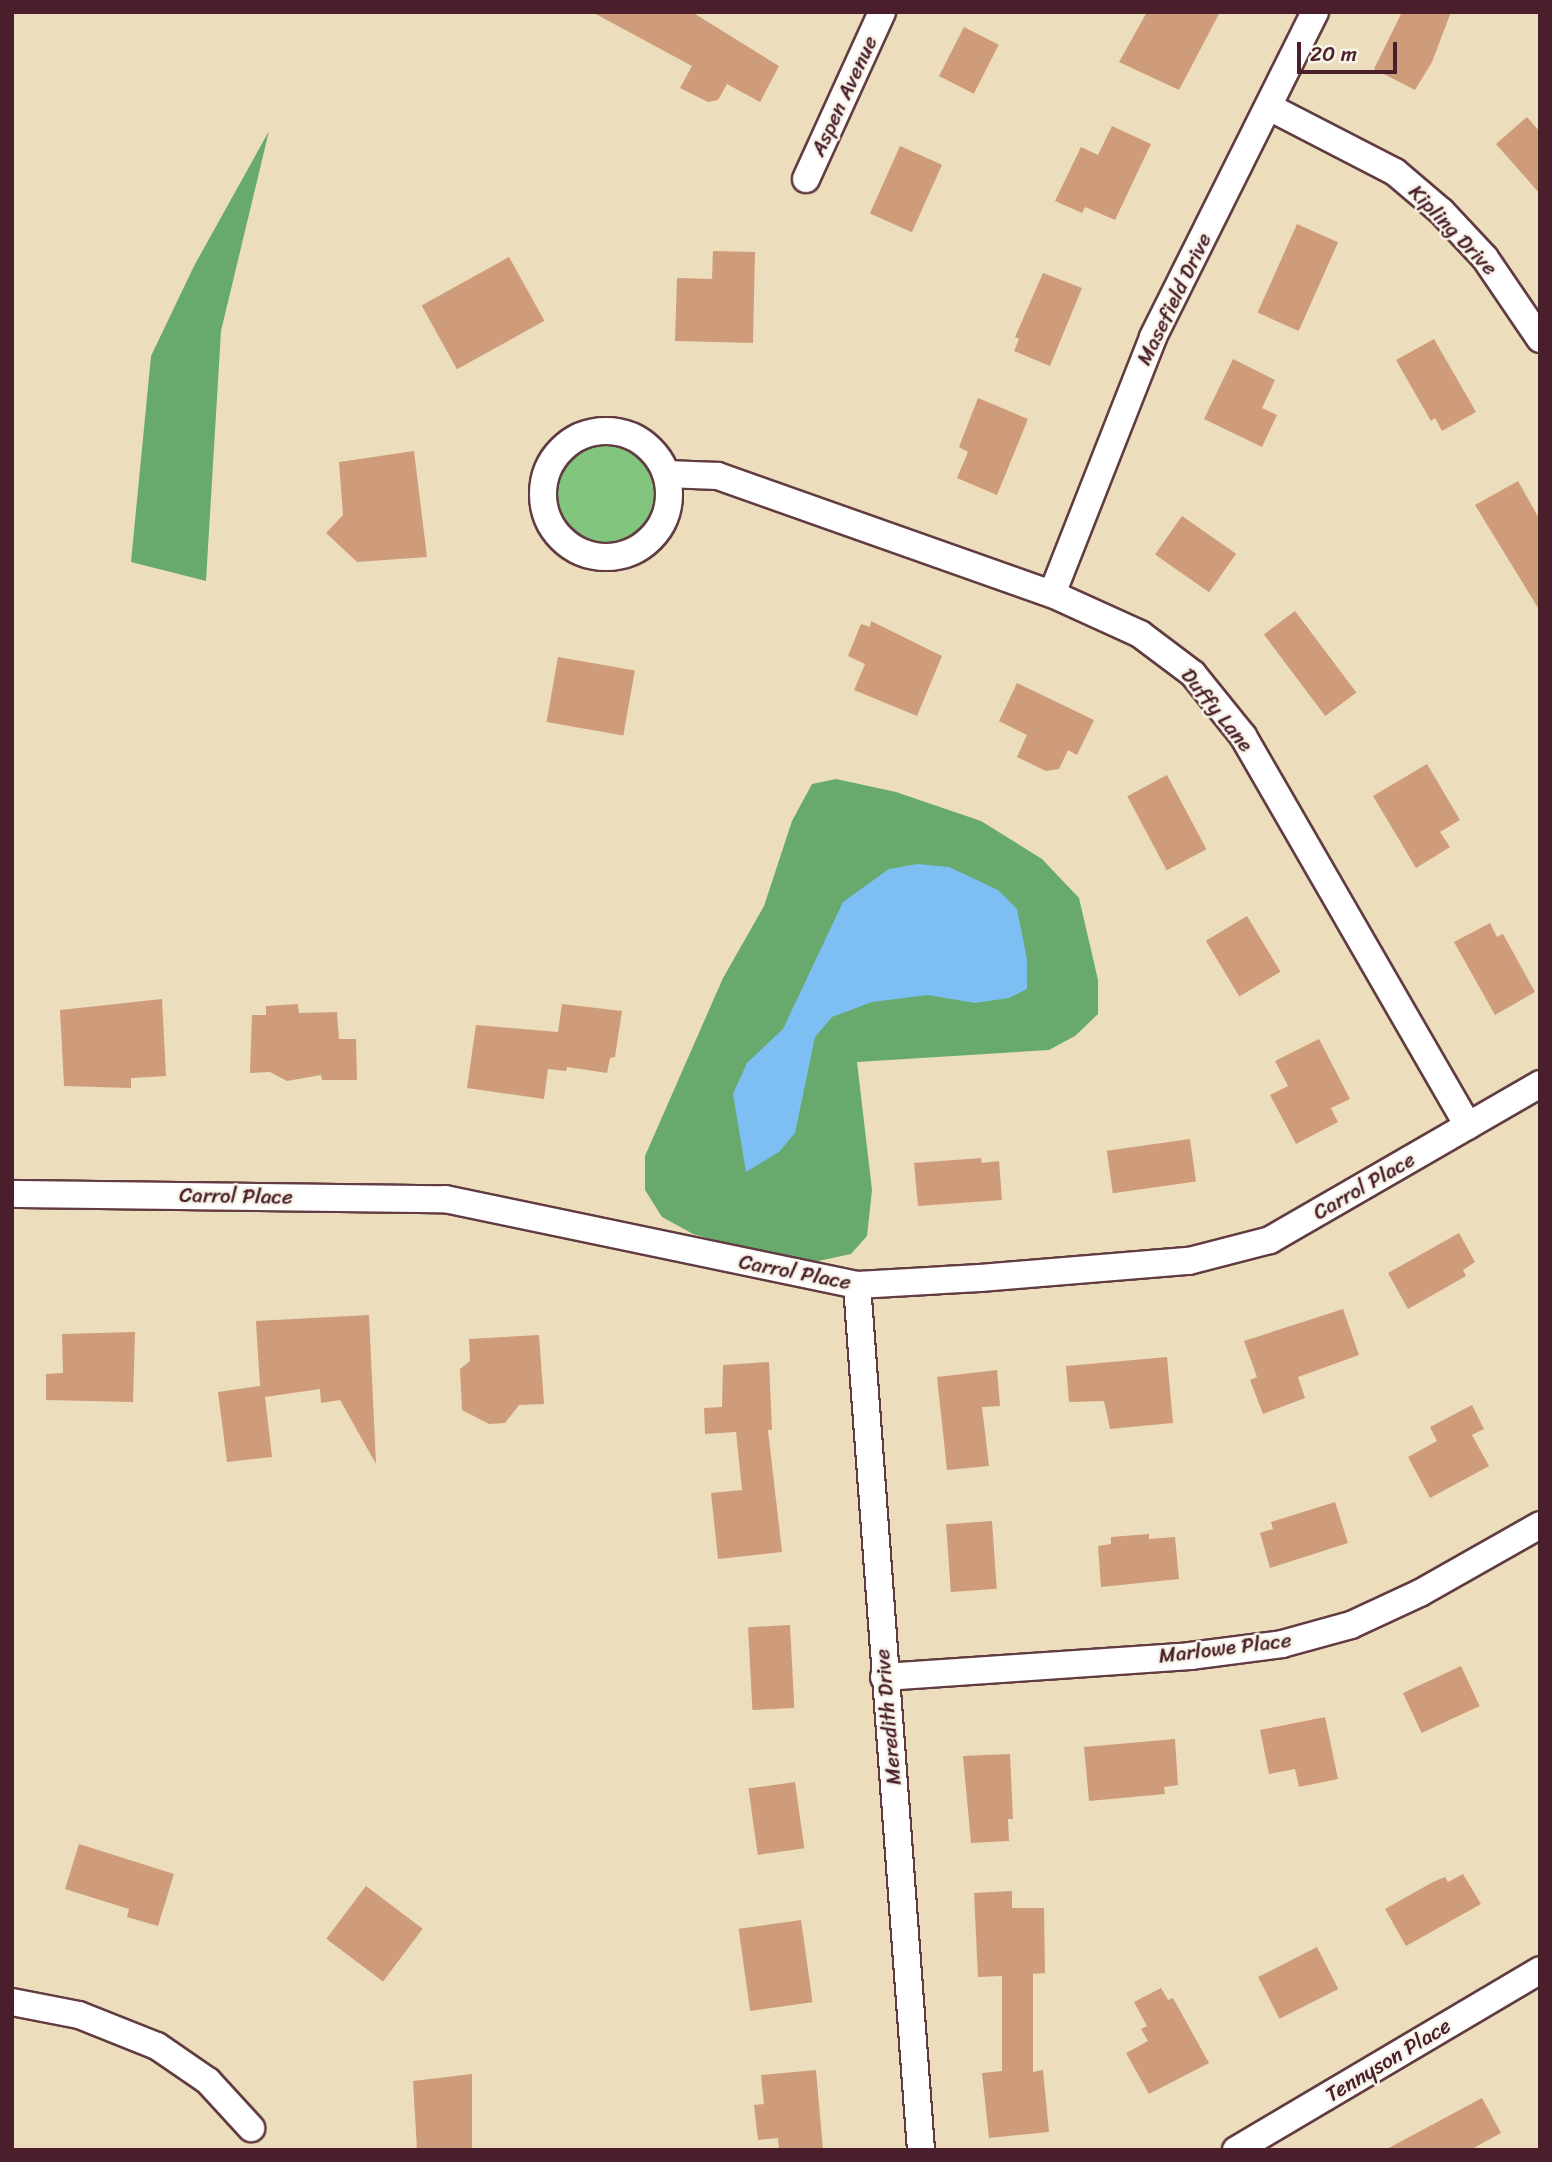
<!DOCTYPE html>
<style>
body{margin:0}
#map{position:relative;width:1552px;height:2162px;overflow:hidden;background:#ecdebc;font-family:Sriracha,sans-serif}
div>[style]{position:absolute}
.green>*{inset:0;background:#81c57f}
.round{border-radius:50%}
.forest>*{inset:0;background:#68aa6e}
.water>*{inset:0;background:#7dbff2}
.building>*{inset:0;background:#cf9c7b;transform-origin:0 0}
.roads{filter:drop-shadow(2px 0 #623c41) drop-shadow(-2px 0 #623c41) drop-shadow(0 2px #623c41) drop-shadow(0 -2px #623c41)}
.minor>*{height:26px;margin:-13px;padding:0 13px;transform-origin:13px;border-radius:13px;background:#fff}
.minor>.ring{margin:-13px;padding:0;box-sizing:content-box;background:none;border:26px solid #fff;border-radius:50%}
span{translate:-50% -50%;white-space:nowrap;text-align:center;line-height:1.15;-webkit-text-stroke:5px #f7f3e8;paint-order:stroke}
.street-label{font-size:21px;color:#4a1f2b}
.frame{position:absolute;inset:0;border:14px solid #4a1f2b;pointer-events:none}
.scale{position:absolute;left:1297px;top:42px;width:100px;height:32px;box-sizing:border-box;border:4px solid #4a1f2b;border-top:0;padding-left:9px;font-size:21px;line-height:24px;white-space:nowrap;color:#4a1f2b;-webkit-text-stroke:5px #f7f3e8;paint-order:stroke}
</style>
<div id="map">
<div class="green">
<i class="round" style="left:554px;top:442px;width:104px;height:104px"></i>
</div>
<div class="forest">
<i style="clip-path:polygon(269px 131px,221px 331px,206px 581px,131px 562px,151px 356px,194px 266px)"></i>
<i style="clip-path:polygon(836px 779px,896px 792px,981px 821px,1042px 859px,1079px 898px,1098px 980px,1098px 1014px,1075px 1036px,1049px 1050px,857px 1062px,872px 1190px,867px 1236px,851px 1254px,804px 1264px,693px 1234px,662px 1217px,645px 1190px,645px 1156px,723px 978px,764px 906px,792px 821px,812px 784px)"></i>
</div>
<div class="water">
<i style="clip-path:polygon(917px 864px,949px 867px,998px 890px,1017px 909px,1027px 959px,1027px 989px,1009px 998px,975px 1003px,928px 995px,872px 1002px,832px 1017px,815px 1037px,795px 1133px,779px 1152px,746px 1172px,733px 1094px,747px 1063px,783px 1029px,843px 902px,889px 869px)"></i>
</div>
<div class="building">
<i style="clip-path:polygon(592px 12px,692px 12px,779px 66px,760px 102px,727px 84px,718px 100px,708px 102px,680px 88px,692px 66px)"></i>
<i style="clip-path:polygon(1147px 12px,1220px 12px,1179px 90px,1119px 62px)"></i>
<i style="clip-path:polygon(1402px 12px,1451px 12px,1432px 62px,1415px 90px,1374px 69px)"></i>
<i style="left:964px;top:27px;width:39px;height:55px;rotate:27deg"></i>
<i style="clip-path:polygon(1527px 117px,1540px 132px,1540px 194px,1496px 144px)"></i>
<i style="clip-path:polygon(1112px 126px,1151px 144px,1115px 220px,1085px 207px,1082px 213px,1055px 201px,1081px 147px,1098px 155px)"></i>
<i style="left:900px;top:146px;width:46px;height:74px;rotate:24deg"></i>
<i style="left:1297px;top:224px;width:45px;height:97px;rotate:24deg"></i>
<i style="clip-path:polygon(713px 251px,755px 252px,753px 343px,675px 341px,677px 278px,712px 279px)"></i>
<i style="left:509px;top:257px;width:73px;height:100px;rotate:61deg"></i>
<i style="clip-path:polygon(1043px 273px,1082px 288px,1050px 366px,1014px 351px,1019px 339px,1015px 337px)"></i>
<i style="clip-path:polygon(1434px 339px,1476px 412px,1442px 431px,1435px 418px,1431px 421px,1396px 360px)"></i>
<i style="clip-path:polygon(1233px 359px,1275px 380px,1262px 408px,1277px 415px,1262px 447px,1204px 419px)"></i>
<i style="clip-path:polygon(978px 398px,1028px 419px,997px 495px,957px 478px,968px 452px,959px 447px)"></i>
<i style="clip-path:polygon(414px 451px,427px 557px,357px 562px,326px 533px,343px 515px,339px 462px)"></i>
<i style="clip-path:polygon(1518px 481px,1540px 520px,1540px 611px,1475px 505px)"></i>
<i style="left:1182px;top:516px;width:66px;height:47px;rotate:35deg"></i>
<i style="left:1295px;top:611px;width:102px;height:39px;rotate:53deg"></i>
<i style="clip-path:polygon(871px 621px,942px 656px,917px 716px,854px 690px,865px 664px,848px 656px,861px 624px,870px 627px)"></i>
<i style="left:558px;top:657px;width:78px;height:66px;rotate:10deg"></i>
<i style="clip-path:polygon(1017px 683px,1094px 720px,1077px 755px,1068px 750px,1059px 769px,1046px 771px,1017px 757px,1027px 735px,999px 721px)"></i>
<i style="clip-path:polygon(1427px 764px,1460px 820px,1440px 832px,1450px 847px,1416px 868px,1373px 796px)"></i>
<i style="left:1167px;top:775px;width:84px;height:45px;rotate:62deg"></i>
<i style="left:1247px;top:916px;width:65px;height:48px;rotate:59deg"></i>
<i style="clip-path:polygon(1490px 923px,1497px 937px,1503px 934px,1535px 992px,1495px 1015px,1454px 942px)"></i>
<i style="clip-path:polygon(162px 999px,166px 1076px,131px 1078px,131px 1088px,64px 1086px,60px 1010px)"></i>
<i style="clip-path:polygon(298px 1004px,299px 1013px,337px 1012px,339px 1039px,356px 1039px,357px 1080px,322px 1080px,321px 1075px,287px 1081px,270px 1072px,250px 1073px,252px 1015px,266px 1015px,266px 1006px)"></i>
<i style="clip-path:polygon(562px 1004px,622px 1011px,615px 1057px,610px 1058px,607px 1073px,567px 1067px,566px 1071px,548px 1069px,544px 1099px,467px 1088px,476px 1025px,558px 1032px)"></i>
<i style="clip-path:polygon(1319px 1039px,1350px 1099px,1331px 1108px,1338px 1122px,1296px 1144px,1270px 1095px,1288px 1086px,1275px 1061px)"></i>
<i style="left:1190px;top:1139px;width:43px;height:84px;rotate:82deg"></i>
<i style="clip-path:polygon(981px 1158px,982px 1163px,999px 1161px,1002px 1200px,918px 1206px,914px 1163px)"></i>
<i style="clip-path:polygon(1459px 1233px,1475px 1262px,1463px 1270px,1466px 1276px,1408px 1309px,1388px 1273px)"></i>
<i style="clip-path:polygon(1343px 1309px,1359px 1355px,1298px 1377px,1305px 1398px,1263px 1414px,1250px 1380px,1257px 1377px,1244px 1341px)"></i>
<i style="clip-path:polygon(369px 1315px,376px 1464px,340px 1400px,321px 1403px,320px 1389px,265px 1397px,272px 1457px,227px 1462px,218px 1392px,260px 1386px,256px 1321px)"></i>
<i style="clip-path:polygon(135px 1332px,133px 1402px,46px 1400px,46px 1374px,63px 1373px,62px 1334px)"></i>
<i style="clip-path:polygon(539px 1335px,544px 1404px,519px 1405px,505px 1423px,489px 1424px,462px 1410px,460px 1369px,470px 1361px,469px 1339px)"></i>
<i style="clip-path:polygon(1167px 1357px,1173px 1423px,1110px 1429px,1104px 1401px,1069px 1402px,1066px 1366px)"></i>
<i style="clip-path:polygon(769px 1362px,772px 1430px,768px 1430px,782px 1552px,718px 1559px,711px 1493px,742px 1490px,736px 1432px,705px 1434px,704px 1408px,722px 1407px,723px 1365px)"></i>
<i style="clip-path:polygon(997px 1370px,1000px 1406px,982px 1407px,989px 1466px,947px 1470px,937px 1377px)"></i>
<i style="clip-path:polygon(1472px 1405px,1484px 1429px,1472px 1435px,1489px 1466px,1430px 1498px,1408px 1457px,1437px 1441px,1430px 1427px)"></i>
<i style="clip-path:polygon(1335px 1502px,1348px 1543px,1270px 1568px,1260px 1533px,1273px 1529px,1271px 1522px)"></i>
<i style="left:992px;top:1521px;width:68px;height:46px;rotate:86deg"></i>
<i style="clip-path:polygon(1149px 1534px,1149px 1539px,1175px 1537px,1179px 1579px,1101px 1587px,1098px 1546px,1111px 1544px,1111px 1537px)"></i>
<i style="left:790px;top:1625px;width:83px;height:42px;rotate:87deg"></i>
<i style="left:1461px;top:1666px;width:44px;height:64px;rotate:65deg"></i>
<i style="clip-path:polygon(1325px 1717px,1338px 1779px,1299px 1787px,1295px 1769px,1269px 1774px,1260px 1730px)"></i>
<i style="clip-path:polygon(1175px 1739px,1178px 1785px,1164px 1787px,1165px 1794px,1089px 1801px,1084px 1747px)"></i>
<i style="clip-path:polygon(1010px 1754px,1013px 1819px,1008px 1819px,1009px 1841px,971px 1843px,963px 1756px)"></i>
<i style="left:795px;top:1782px;width:67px;height:47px;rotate:82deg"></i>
<i style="clip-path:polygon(79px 1844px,174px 1874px,158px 1926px,127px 1917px,129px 1909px,65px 1889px)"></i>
<i style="clip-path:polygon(1463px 1874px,1481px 1904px,1406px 1946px,1385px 1909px,1433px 1882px,1445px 1877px,1448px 1882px)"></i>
<i style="left:366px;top:1886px;width:71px;height:66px;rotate:37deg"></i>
<i style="clip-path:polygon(1012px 1891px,1012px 1908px,1044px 1908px,1045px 1973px,1033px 1974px,1033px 2072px,1043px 2070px,1049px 2132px,989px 2138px,982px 2073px,1002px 2071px,1002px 1976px,978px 1977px,974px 1893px)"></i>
<i style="left:801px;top:1920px;width:83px;height:63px;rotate:82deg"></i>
<i style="left:1317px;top:1947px;width:47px;height:66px;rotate:63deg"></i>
<i style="clip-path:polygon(1161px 1988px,1168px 2000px,1173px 1998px,1209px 2063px,1149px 2094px,1126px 2053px,1148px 2041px,1141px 2029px,1147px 2026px,1134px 2002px)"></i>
<i style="clip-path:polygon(816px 2070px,823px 2150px,779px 2150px,778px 2138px,758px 2140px,754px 2105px,764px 2104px,761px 2075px)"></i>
<i style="clip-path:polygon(472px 2074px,472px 2150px,417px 2150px,413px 2081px)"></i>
<i style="clip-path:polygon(1482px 2098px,1501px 2133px,1470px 2150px,1385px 2150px)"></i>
</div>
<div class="roads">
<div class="minor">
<i style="left:1269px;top:107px;width:142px;rotate:27.3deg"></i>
<i style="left:1395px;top:172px;width:60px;rotate:40.3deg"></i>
<i style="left:1441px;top:211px;width:64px;rotate:46.9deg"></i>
<i style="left:1485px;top:258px;width:98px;rotate:55.8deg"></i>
<i style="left:806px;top:179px;width:183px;rotate:-65.5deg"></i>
<i class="ring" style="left:543px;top:431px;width:100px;height:100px"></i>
<i style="left:666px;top:474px;width:52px;rotate:2.2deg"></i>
<i style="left:718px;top:476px;width:354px;rotate:19.5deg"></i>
<i style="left:1052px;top:594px;width:97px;rotate:24.4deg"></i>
<i style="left:1140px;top:634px;width:66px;rotate:37deg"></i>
<i style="left:1193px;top:674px;width:80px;rotate:51.1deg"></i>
<i style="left:1243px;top:736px;width:450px;rotate:60deg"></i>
<i style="left:1052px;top:594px;width:276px;rotate:-68.5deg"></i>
<i style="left:1153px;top:337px;width:363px;rotate:-63.5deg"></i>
<i style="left:12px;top:1194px;width:433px;rotate:0.7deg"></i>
<i style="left:445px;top:1199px;width:421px;rotate:11.8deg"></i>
<i style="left:857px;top:1285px;width:123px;rotate:-3.3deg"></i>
<i style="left:980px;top:1278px;width:210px;rotate:-4.7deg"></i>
<i style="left:1189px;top:1261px;width:84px;rotate:-14.5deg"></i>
<i style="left:1270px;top:1240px;width:312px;rotate:-30deg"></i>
<i style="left:857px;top:1285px;width:867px;rotate:85.77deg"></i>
<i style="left:884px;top:1677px;width:307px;rotate:-3.9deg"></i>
<i style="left:1190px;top:1656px;width:93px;rotate:-7.4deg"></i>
<i style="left:1282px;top:1644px;width:72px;rotate:-15.4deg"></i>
<i style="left:1351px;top:1625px;width:76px;rotate:-24.9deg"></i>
<i style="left:1420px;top:1593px;width:138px;rotate:-29.5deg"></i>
<i style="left:12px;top:2002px;width:68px;rotate:11deg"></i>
<i style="left:79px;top:2015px;width:84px;rotate:21.7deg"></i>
<i style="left:157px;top:2046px;width:62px;rotate:34.5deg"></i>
<i style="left:208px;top:2081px;width:64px;rotate:47.5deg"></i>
<i style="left:1236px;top:2150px;width:353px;rotate:-30.6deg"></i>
</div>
</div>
<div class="street-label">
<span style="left:844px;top:96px;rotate:-65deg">Aspen Avenue</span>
<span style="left:1453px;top:230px;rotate:46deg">Kipling Drive</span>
<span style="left:1174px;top:299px;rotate:-64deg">Masefield Drive</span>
<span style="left:1217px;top:710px;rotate:51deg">Duffy Lane</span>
<span style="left:1364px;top:1186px;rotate:-30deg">Carrol Place</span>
<span style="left:236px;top:1196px;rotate:1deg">Carrol Place</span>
<span style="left:795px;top:1272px;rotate:11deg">Carrol Place</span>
<span style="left:1225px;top:1648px;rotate:-7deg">Marlowe Place</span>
<span style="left:888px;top:1717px;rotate:-95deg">Meredith Drive</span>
<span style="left:1388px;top:2060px;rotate:-31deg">Tennyson Place</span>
</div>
<div class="frame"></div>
<div class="scale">20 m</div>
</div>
